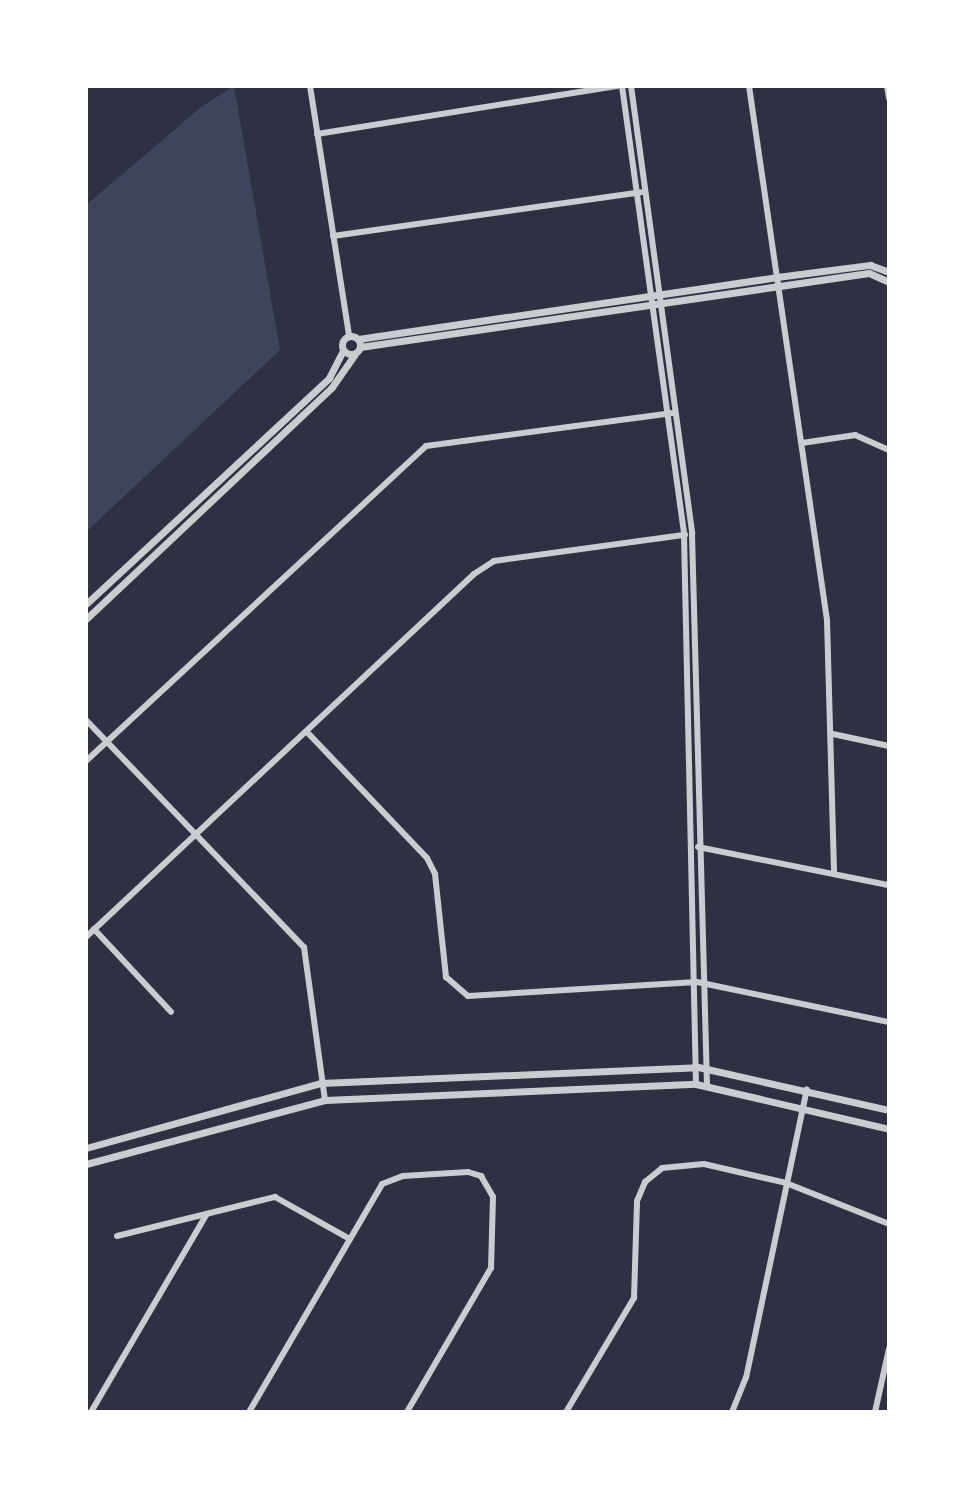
<!DOCTYPE html>
<style>
body{margin:0}
#map{position:relative;width:975px;height:1498px;overflow:hidden;background:#2d3142;font-family:"Source Sans 3",sans-serif}
div>[style]{position:absolute}
.green>*{inset:0;background:#3c4559}
.minor>*{height:6px;margin:-3px;padding:0 3px;transform-origin:3px;border-radius:3px;background:#caccd0}
.tertiary>*{height:7px;margin:-3.5px;padding:0 3.5px;transform-origin:3.5px;border-radius:3.5px;background:#caccd0}
.tertiary>.ring{margin:-3.5px;padding:0;box-sizing:content-box;background:none;border:7px solid #caccd0;border-radius:50%}
span{translate:-50% -50%;white-space:nowrap;text-align:center;line-height:1.15;-webkit-text-stroke:8px #fff;paint-order:stroke}
.frame{position:absolute;inset:0;border:88px solid #fff;pointer-events:none}
</style>
<div id="map">
<div class="green">
<i style="clip-path:polygon(234px 86px,280px 350px,86px 532px,86px 205px,201px 107px)"></i>
</div>
<div class="minor">
<i style="left:310px;top:86px;width:253px;rotate:81.1deg"></i>
<i style="left:622px;top:86px;width:453px;rotate:82.1deg"></i>
<i style="left:684px;top:535px;width:549px;rotate:88.75deg"></i>
<i style="left:631px;top:86px;width:452px;rotate:82.2deg"></i>
<i style="left:692px;top:534px;width:550px;rotate:88.44deg"></i>
<i style="left:749px;top:86px;width:540px;rotate:81.69deg"></i>
<i style="left:827px;top:620px;width:252px;rotate:88.4deg"></i>
<i style="left:887px;top:86px;width:12px;rotate:81deg"></i>
<i style="left:317px;top:134px;width:305px;rotate:-9.1deg"></i>
<i style="left:333px;top:236px;width:311px;rotate:-8.1deg"></i>
<i style="left:802px;top:443px;width:54px;rotate:-8.6deg"></i>
<i style="left:855px;top:435px;width:37px;rotate:24deg"></i>
<i style="left:86px;top:720px;width:315px;rotate:46.2deg"></i>
<i style="left:304px;top:947px;width:154px;rotate:82.2deg"></i>
<i style="left:307px;top:732px;width:174px;rotate:46.4deg"></i>
<i style="left:427px;top:858px;width:18px;rotate:63deg"></i>
<i style="left:435px;top:874px;width:104px;rotate:83.9deg"></i>
<i style="left:446px;top:977px;width:29px;rotate:41deg"></i>
<i style="left:468px;top:996px;width:229px;rotate:-3.5deg"></i>
<i style="left:697px;top:982px;width:196px;rotate:11.8deg"></i>
<i style="left:833px;top:734px;width:57px;rotate:12.1deg"></i>
<i style="left:86px;top:761px;width:463px;rotate:-42.8deg"></i>
<i style="left:426px;top:446px;width:249px;rotate:-7.6deg"></i>
<i style="left:698px;top:847px;width:195px;rotate:11.3deg"></i>
<i style="left:94px;top:929px;width:113px;rotate:47.1deg"></i>
<i style="left:86px;top:937px;width:531px;rotate:-43.09deg"></i>
<i style="left:474px;top:574px;width:24px;rotate:-33deg"></i>
<i style="left:494px;top:561px;width:193px;rotate:-7.8deg"></i>
<i style="left:117px;top:1236px;width:163px;rotate:-13.9deg"></i>
<i style="left:275px;top:1197px;width:84px;rotate:29.3deg"></i>
<i style="left:91px;top:1412px;width:228px;rotate:-59.7deg"></i>
<i style="left:249px;top:1412px;width:264px;rotate:-59.7deg"></i>
<i style="left:382px;top:1184px;width:22px;rotate:-21deg"></i>
<i style="left:403px;top:1176px;width:65px;rotate:-3.5deg"></i>
<i style="left:468px;top:1172px;width:14px;rotate:17deg"></i>
<i style="left:481px;top:1176px;width:24px;rotate:60deg"></i>
<i style="left:493px;top:1197px;width:71px;rotate:91.6deg"></i>
<i style="left:491px;top:1268px;width:167px;rotate:120.3deg"></i>
<i style="left:566px;top:1412px;width:133px;rotate:-59.2deg"></i>
<i style="left:634px;top:1298px;width:97px;rotate:-88.2deg"></i>
<i style="left:637px;top:1201px;width:21px;rotate:-67deg"></i>
<i style="left:645px;top:1182px;width:22px;rotate:-39deg"></i>
<i style="left:662px;top:1168px;width:42px;rotate:-5.4deg"></i>
<i style="left:704px;top:1164px;width:84px;rotate:13deg"></i>
<i style="left:786px;top:1183px;width:111px;rotate:21.7deg"></i>
<i style="left:732px;top:1412px;width:37px;rotate:-68deg"></i>
<i style="left:746px;top:1378px;width:295px;rotate:-78.1deg"></i>
<i style="left:875px;top:1412px;width:65px;rotate:-77.5deg"></i>
</div>
<div class="tertiary">
<i class="ring" style="left:342px;top:336px;width:11px;height:11px"></i>
<i style="left:358px;top:339px;width:424px;rotate:-8.4deg"></i>
<i style="left:777px;top:277px;width:94px;rotate:-7.4deg"></i>
<i style="left:870px;top:265px;width:20px;rotate:20deg"></i>
<i style="left:360px;top:347px;width:514px;rotate:-8.27deg"></i>
<i style="left:869px;top:273px;width:22px;rotate:24deg"></i>
<i style="left:86px;top:604px;width:332px;rotate:-42.9deg"></i>
<i style="left:329px;top:378px;width:30px;rotate:-63deg"></i>
<i style="left:86px;top:619px;width:338px;rotate:-43.3deg"></i>
<i style="left:332px;top:387px;width:40px;rotate:-55.1deg"></i>
<i style="left:86px;top:1148px;width:244px;rotate:-15.5deg"></i>
<i style="left:321px;top:1083px;width:377px;rotate:-2.4deg"></i>
<i style="left:698px;top:1067px;width:196px;rotate:12.7deg"></i>
<i style="left:86px;top:1164px;width:247px;rotate:-15deg"></i>
<i style="left:325px;top:1100px;width:371px;rotate:-2.5deg"></i>
<i style="left:696px;top:1084px;width:198px;rotate:13.1deg"></i>
</div>
<div class="frame"></div>
</div>
